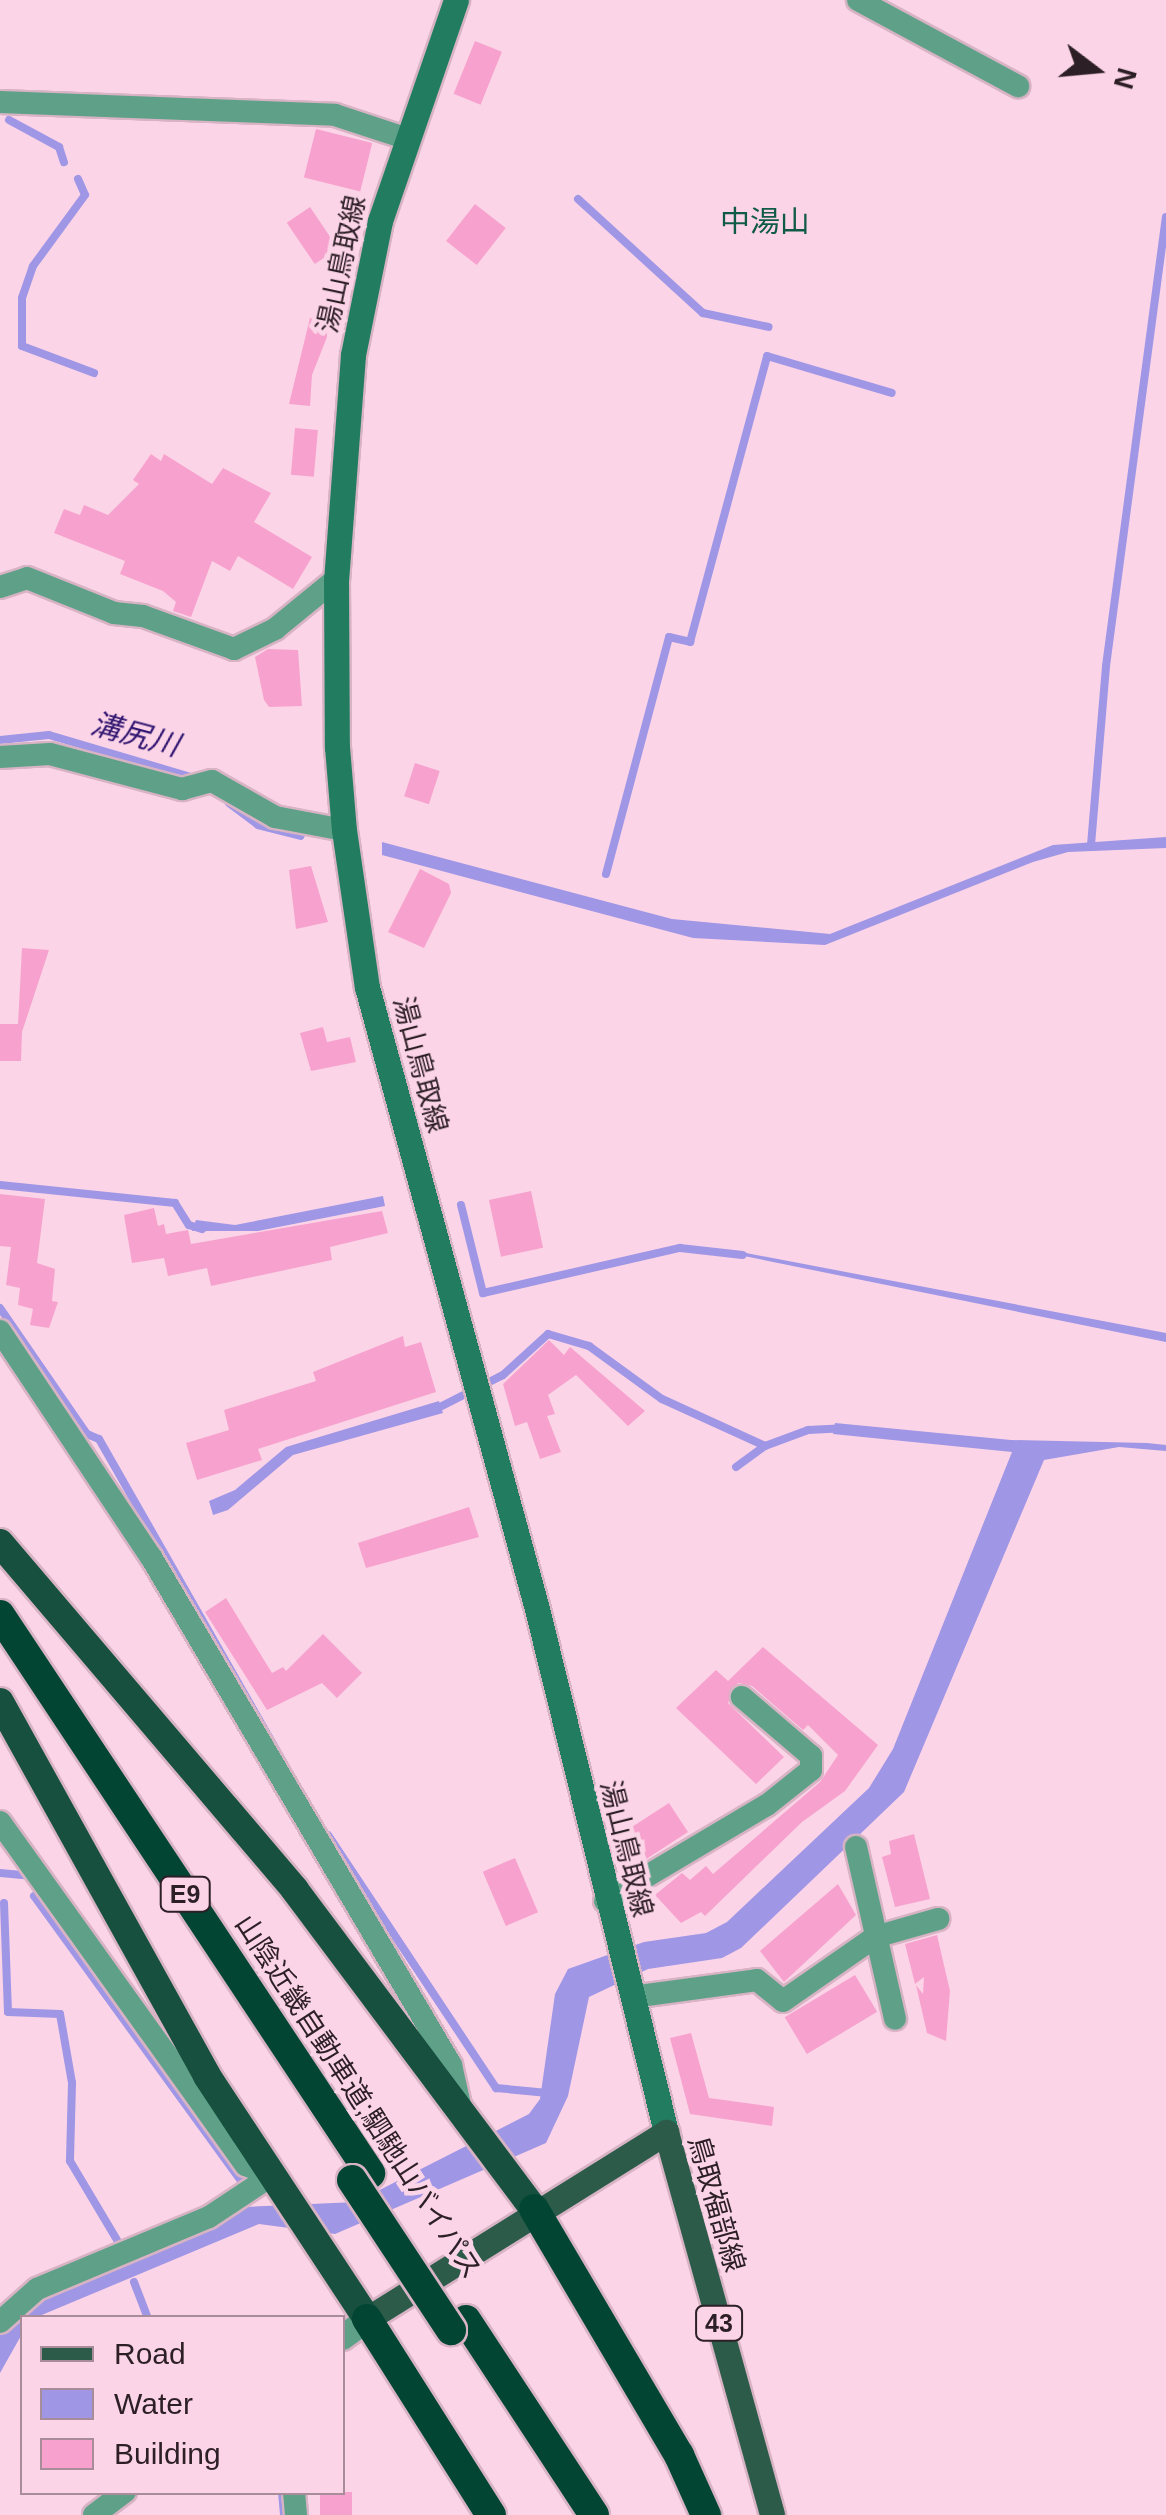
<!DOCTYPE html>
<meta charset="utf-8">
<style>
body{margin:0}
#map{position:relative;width:1166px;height:2515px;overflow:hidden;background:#fcd4e7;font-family:Arial,"Noto Sans JP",sans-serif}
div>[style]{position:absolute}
.water>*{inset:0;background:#9f96e6}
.stream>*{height:8px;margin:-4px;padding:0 4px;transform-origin:4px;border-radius:4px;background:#9f96e6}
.building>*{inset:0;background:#f7a2ce;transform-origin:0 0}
.roads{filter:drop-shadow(2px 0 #d7b3c4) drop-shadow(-2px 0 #d7b3c4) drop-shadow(0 2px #d7b3c4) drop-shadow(0 -2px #d7b3c4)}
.minor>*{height:22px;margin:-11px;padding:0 11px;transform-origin:11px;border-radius:11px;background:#5ea188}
.tertiary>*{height:25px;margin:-12.5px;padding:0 12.5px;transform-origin:12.5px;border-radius:12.5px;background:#5ea188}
.secondary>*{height:25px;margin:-12.5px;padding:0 12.5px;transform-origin:12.5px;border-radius:12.5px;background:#227d60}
.primary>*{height:25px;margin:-12.5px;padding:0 12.5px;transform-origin:12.5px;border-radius:12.5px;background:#2c5b4a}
.trunk>*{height:28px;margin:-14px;padding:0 14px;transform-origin:14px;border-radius:14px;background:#17503e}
.motorway>*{height:30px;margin:-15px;padding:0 15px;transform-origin:15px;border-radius:15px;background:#024533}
.bridges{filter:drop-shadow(2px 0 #d7b3c4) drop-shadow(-2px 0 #d7b3c4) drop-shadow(0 2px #d7b3c4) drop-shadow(0 -2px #d7b3c4)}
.motorway-bridge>*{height:30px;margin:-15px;padding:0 15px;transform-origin:15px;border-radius:15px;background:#024533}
span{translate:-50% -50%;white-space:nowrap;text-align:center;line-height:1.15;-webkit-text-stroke:9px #fcd4e7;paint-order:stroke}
.shield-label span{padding:2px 8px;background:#fcd4e7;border:2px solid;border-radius:8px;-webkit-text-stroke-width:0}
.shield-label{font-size:25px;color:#2d1f26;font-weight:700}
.street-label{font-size:28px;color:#2d1f26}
.neighbourhood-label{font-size:30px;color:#0f5b45}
.water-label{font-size:30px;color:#301571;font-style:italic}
.legend{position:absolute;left:20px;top:2315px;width:325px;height:180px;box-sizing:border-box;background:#fcd4e7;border:2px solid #a98c9a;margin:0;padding:12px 18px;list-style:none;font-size:30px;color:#2d1f26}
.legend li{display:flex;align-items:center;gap:20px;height:50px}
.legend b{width:50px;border:2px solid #a98c9a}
.north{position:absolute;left:1046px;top:20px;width:100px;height:100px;-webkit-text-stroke:8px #fcd4e7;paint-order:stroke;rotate:106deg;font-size:28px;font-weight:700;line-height:40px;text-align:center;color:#2d1f26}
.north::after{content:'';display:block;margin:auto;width:35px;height:45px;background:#2d1f26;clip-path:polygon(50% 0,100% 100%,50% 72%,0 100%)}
</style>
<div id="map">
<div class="water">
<i style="clip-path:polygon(1166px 837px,1166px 848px,1068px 852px,1033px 862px,825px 945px,693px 938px,382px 855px,382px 842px,672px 919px,830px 934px,1053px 845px)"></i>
<i style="clip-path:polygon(383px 1196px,385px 1206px,258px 1231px,192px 1231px,196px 1220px,235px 1225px)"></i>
<i style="clip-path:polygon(741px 1252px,1166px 1333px,1166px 1342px,734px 1254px)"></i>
<i style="clip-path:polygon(439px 1401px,443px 1413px,293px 1455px,228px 1510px,213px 1515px,209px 1501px,235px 1490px,286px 1447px)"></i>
<i style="clip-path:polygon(835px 1423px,1011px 1440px,1147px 1443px,1166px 1445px,1166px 1451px,1119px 1447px,1044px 1460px,904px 1792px,741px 1948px,722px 1958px,648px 1969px,589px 1997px,568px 2096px,546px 2143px,335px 2234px,259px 2224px,37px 2317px,22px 2318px,22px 2334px,0 2373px,0 2332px,21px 2305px,242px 2207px,356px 2202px,529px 2114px,540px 2099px,555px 1994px,568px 1969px,644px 1942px,706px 1933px,727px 1922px,869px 1788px,893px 1749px,1012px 1452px,833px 1434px)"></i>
</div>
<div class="stream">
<i style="left:9px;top:120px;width:57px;rotate:28.4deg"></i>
<i style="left:59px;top:147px;width:16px;rotate:72deg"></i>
<i style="left:78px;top:179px;width:17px;rotate:66deg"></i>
<i style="left:85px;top:195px;width:88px;rotate:126.2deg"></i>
<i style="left:33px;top:266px;width:34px;rotate:109deg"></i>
<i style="left:22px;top:298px;width:48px;rotate:90deg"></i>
<i style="left:22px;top:346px;width:77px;rotate:20.6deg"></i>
<i style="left:578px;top:199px;width:169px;rotate:42.4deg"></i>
<i style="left:703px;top:313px;width:67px;rotate:12deg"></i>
<i style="left:0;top:740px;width:49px;rotate:-5.8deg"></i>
<i style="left:49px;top:735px;width:155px;rotate:16.5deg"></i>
<i style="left:229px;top:803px;width:36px;rotate:37deg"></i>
<i style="left:258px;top:825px;width:44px;rotate:14.3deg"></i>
<i style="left:1091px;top:845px;width:180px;rotate:-85.2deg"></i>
<i style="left:1106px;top:666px;width:453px;rotate:-82.4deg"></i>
<i style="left:606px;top:874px;width:245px;rotate:-75.1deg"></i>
<i style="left:669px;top:637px;width:22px;rotate:13deg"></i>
<i style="left:690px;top:642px;width:296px;rotate:-74.9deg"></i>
<i style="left:767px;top:356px;width:130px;rotate:16.5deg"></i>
<i style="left:0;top:1185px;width:176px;rotate:5.9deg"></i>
<i style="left:175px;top:1203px;width:26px;rotate:58deg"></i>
<i style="left:189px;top:1225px;width:14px;rotate:17deg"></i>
<i style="left:461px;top:1205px;width:91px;rotate:76deg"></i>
<i style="left:483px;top:1293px;width:202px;rotate:-12.9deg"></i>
<i style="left:680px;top:1248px;width:63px;rotate:6.3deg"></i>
<i style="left:0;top:1308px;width:153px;rotate:55.4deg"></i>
<i style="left:87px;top:1434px;width:13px;rotate:23deg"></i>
<i style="left:99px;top:1439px;width:413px;rotate:60.3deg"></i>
<i style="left:434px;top:1410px;width:77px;rotate:-26.9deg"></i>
<i style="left:503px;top:1375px;width:61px;rotate:-42.3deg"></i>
<i style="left:548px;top:1334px;width:43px;rotate:16.3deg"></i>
<i style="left:589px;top:1346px;width:90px;rotate:36deg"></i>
<i style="left:662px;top:1399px;width:113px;rotate:24.5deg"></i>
<i style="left:765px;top:1446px;width:46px;rotate:-20.4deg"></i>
<i style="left:808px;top:1430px;width:35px;rotate:-3deg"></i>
<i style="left:736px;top:1467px;width:36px;rotate:-36deg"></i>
<i style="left:328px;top:1835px;width:304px;rotate:56.4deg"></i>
<i style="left:496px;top:2088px;width:52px;rotate:5.5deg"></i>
<i style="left:0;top:1873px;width:25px;rotate:5deg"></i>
<i style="left:34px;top:1896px;width:351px;rotate:54deg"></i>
<i style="left:4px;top:1903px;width:109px;rotate:87.9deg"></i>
<i style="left:8px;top:2012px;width:52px;rotate:2.2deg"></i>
<i style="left:60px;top:2014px;width:70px;rotate:80.1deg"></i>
<i style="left:72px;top:2083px;width:78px;rotate:91.5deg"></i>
<i style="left:70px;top:2161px;width:98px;rotate:59.2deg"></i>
<i style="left:134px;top:2282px;width:39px;rotate:69deg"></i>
<i style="left:282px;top:2492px;width:23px;rotate:85deg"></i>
</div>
<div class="building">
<i style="left:475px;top:41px;width:29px;height:57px;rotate:22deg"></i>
<i style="left:316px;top:129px;width:58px;height:50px;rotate:14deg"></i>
<i style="left:475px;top:204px;width:39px;height:47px;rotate:38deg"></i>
<i style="left:310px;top:207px;width:50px;height:28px;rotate:56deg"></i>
<i style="clip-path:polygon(310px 318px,326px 323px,327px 337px,312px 375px,310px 406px,289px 404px)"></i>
<i style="left:295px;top:428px;width:23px;height:47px;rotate:5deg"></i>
<i style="clip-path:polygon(151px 454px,161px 461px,164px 454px,212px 484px,223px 468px,271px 493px,254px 522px,312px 557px,293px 589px,238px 556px,230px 571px,212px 561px,191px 617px,173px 611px,176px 602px,163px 591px,120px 574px,125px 561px,54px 533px,64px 509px,80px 515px,84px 505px,108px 515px,139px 484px,133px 480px)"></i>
<i style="clip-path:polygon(268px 649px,298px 650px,302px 706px,269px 707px,264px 700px,255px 657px)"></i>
<i style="left:415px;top:763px;width:26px;height:35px;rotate:18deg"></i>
<i style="clip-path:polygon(311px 866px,328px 922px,296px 929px,289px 870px)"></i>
<i style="clip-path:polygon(420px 869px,449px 884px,451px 893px,424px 948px,388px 932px)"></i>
<i style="clip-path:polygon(22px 948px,49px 950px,22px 1032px,21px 1061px,0 1061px,0 1024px,18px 1024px)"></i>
<i style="clip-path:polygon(323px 1027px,327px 1042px,350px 1037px,356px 1062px,311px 1071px,300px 1033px)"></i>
<i style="left:531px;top:1191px;width:58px;height:43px;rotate:78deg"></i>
<i style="clip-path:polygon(0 1194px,45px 1199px,37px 1263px,55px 1269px,52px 1301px,58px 1302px,49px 1328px,30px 1325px,33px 1309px,18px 1305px,20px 1288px,6px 1285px,11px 1247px,0 1246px)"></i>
<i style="clip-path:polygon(154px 1208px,158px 1226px,164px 1224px,166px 1234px,188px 1230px,191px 1244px,382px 1211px,388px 1233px,330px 1247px,332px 1260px,211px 1286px,207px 1268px,168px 1276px,164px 1258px,132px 1263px,124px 1215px)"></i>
<i style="clip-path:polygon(403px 1336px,405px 1347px,421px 1342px,436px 1392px,258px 1449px,262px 1460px,197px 1480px,186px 1443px,229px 1430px,224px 1410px,316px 1381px,313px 1372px)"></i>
<i style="clip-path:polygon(549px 1340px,564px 1355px,570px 1347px,645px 1411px,628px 1426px,576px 1375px,548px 1395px,555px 1414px,547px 1416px,561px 1452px,540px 1459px,527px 1422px,515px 1426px,503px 1384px)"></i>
<i style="clip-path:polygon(469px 1507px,479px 1537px,366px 1568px,358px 1543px)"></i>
<i style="clip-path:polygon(226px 1598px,272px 1673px,283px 1667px,286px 1671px,323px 1634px,362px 1673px,337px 1698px,322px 1683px,267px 1710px,205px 1612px)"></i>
<i style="clip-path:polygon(763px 1647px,878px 1745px,845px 1791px,802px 1822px,705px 1916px,701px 1912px,681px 1923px,655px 1895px,682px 1873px,690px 1880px,706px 1866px,713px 1874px,820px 1782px,838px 1755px,808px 1725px,803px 1730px,752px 1686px,738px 1683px,728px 1703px,784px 1757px,756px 1784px,676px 1708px,716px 1670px,728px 1681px)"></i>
<i style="clip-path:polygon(669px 1803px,688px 1832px,634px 1867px,624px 1832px)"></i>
<i style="clip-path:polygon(914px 1834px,930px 1899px,895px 1907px,882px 1857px,891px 1854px,889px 1841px)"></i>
<i style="left:515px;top:1858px;width:59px;height:35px;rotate:67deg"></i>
<i style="clip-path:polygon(838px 1884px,856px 1915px,784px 1982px,760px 1951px)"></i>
<i style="clip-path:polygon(937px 1935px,950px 1991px,946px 2041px,927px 2033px,916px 1985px,923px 1994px,924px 1977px,915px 1984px,905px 1944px)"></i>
<i style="left:855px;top:1975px;width:43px;height:82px;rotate:59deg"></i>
<i style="clip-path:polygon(691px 2033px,709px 2098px,774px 2107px,772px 2126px,690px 2114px,670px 2038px)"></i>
<i style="left:320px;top:2492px;width:32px;height:23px"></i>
</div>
<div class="roads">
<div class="minor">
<i style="left:858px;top:0;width:182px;rotate:28.3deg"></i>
<i style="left:0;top:102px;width:335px;rotate:2.2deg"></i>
<i style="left:335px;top:115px;width:74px;rotate:18.2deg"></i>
<i style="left:0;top:587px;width:28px;rotate:-18deg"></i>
<i style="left:27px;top:578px;width:94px;rotate:21.9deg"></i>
<i style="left:114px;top:613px;width:29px;rotate:6deg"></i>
<i style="left:143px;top:616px;width:97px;rotate:19.9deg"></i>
<i style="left:234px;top:649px;width:46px;rotate:-26deg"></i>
<i style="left:275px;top:629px;width:79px;rotate:-39.3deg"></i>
<i style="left:0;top:757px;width:50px;rotate:-3.4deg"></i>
<i style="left:50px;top:754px;width:137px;rotate:14.9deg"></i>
<i style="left:182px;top:789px;width:31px;rotate:-15deg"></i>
<i style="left:212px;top:781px;width:73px;rotate:29.7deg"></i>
<i style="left:275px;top:817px;width:70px;rotate:10.7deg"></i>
<i style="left:0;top:1331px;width:272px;rotate:56.3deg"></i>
<i style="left:151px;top:1557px;width:590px;rotate:59.44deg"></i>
<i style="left:451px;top:2065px;width:41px;rotate:77.3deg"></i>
<i style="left:0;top:1822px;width:422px;rotate:54.4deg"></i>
<i style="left:246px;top:2165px;width:27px;rotate:24deg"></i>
<i style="left:856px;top:1847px;width:176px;rotate:77.2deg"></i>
<i style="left:605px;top:1901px;width:188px;rotate:-30.7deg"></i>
<i style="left:767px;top:1805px;width:56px;rotate:-38.5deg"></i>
<i style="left:811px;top:1770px;width:14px;rotate:-90deg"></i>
<i style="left:811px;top:1756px;width:91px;rotate:-139.5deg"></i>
<i style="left:632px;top:1997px;width:126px;rotate:-7.7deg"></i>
<i style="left:757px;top:1980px;width:33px;rotate:39deg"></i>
<i style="left:783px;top:2001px;width:112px;rotate:-34.8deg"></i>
<i style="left:875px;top:1937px;width:66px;rotate:-15.9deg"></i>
<i style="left:0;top:2322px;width:50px;rotate:-41.7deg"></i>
<i style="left:37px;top:2289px;width:186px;rotate:-22.7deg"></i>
<i style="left:209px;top:2217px;width:74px;rotate:-33.5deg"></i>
<i style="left:294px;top:2492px;width:23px;rotate:85deg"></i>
<i style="left:94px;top:2515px;width:39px;rotate:-37deg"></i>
</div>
<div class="tertiary">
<i style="left:342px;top:2337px;width:31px;rotate:-36deg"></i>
</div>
<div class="secondary">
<i style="left:456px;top:0;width:234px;rotate:109deg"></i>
<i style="left:380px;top:221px;width:137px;rotate:101.4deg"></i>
<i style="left:353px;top:355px;width:225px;rotate:94.3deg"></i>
<i style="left:336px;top:579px;width:168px;rotate:89.7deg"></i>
<i style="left:337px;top:747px;width:83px;rotate:85.2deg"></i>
<i style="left:344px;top:830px;width:159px;rotate:81.7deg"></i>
<i style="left:367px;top:987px;width:645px;rotate:74.71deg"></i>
<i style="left:537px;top:1609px;width:539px;rotate:76.14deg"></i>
</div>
<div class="primary">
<i style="left:367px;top:2319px;width:353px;rotate:-32deg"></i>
<i style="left:666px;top:2132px;width:397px;rotate:74.5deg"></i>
</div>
<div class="trunk">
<i style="left:0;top:1543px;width:455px;rotate:49.6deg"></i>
<i style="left:295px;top:1890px;width:399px;rotate:53.2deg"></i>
<i style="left:0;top:1702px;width:427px;rotate:61deg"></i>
<i style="left:207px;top:2076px;width:291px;rotate:56.6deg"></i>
</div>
<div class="motorway">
<i style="left:0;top:1615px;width:670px;rotate:56.45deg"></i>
<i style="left:534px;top:2209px;width:286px;rotate:59.5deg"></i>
<i style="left:679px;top:2455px;width:66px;rotate:65.8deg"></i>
<i style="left:367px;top:2319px;width:232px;rotate:57.7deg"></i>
<i style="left:466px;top:2320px;width:233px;rotate:56.7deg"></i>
</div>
</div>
<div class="bridges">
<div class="motorway-bridge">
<i style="left:352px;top:2180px;width:180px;rotate:56.6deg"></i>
</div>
</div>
<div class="shield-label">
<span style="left:185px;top:1894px">E9</span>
<span style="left:719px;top:2323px">43</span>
</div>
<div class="street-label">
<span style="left:342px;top:264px;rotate:-78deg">湯山鳥取線</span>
<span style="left:420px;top:1065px;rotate:75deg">湯山鳥取線</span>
<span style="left:626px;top:1849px;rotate:76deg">湯山鳥取線</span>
<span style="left:358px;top:2097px;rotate:57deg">山陰近畿自動車道;駟馳山バイパス</span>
<span style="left:716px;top:2204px;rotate:74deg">鳥取福部線</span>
</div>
<div class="neighbourhood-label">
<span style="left:765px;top:222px">中湯山</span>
</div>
<div class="water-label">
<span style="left:135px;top:735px;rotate:15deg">溝尻川</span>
</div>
<ul class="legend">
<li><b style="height:12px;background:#2c5b4a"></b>Road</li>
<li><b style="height:28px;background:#9f96e6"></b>Water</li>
<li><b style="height:28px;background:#f7a2ce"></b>Building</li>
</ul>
<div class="north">N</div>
</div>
